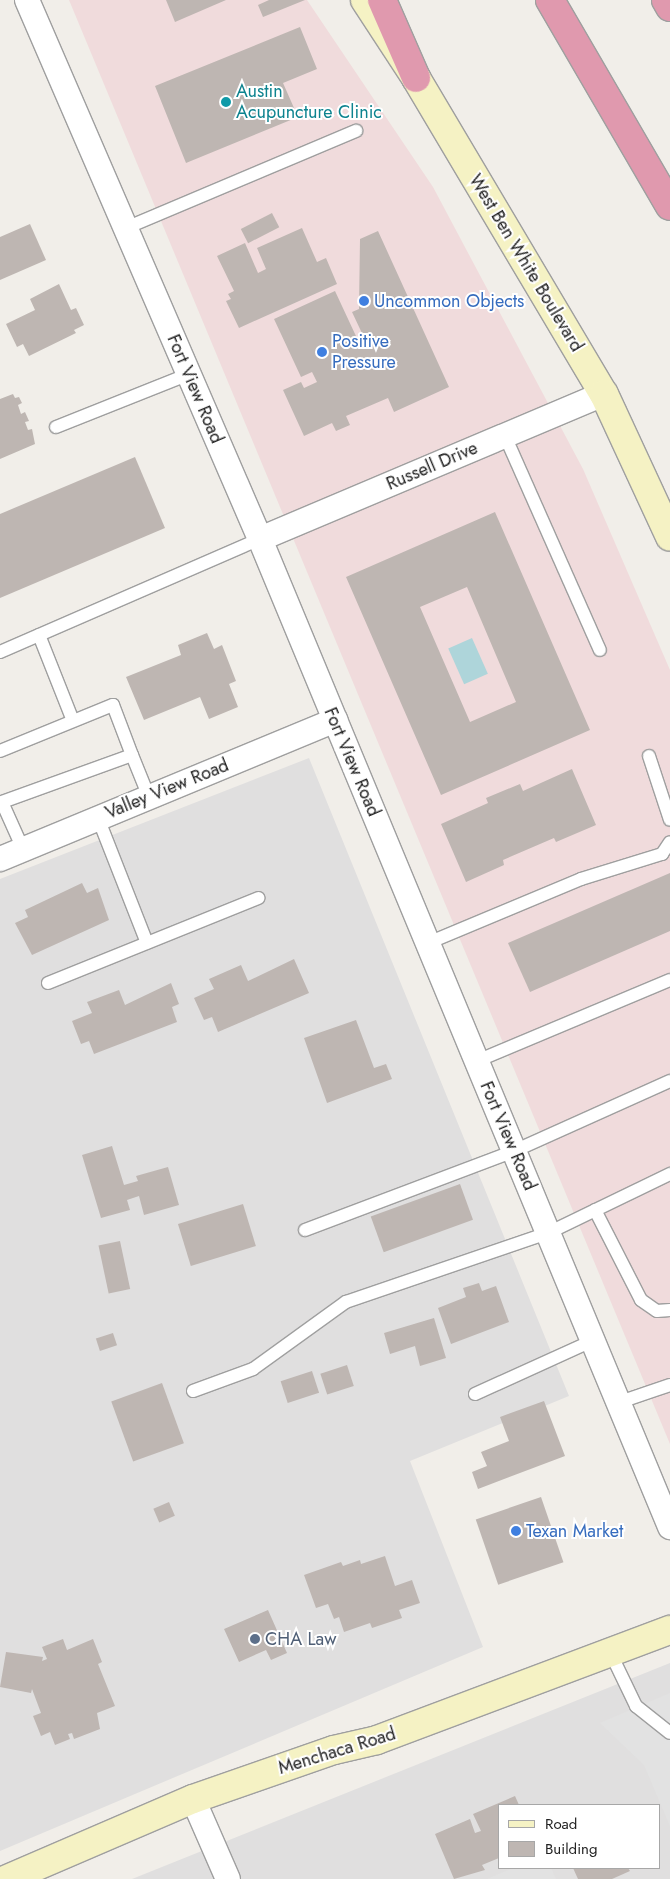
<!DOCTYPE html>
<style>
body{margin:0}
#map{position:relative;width:670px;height:1879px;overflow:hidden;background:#f1eee9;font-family:Jost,sans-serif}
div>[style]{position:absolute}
.residential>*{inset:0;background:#e0dfdf}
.commercial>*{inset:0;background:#f0dbdc}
.parking>*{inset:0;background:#e2e2e2}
.water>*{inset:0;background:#aed5da;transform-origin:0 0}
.building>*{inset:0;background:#beb6b2;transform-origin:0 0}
.roads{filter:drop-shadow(1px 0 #9f9f9f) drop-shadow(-1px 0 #9f9f9f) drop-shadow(0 1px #9f9f9f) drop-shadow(0 -1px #9f9f9f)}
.lane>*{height:12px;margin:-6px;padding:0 6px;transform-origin:6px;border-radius:6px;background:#fff}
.street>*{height:24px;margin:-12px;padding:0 12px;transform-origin:12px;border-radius:12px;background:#fff}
.secondary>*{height:28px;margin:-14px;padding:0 14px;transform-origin:14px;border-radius:14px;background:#f5f2c4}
.highway>*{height:28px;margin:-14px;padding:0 14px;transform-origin:14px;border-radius:14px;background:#e099ae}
.dots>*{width:14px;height:14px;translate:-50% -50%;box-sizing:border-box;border:2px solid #fff;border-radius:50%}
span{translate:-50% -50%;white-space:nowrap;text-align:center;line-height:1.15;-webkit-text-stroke:4px #fff;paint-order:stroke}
.culture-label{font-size:18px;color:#0d838f}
.left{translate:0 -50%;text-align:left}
.street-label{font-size:18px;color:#222}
.shop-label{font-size:18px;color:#366cbe}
.service-label{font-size:18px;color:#4e5e75}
.legend{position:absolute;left:498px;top:1804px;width:162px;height:65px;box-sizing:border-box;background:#fff;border:1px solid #a7a7a7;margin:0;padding:6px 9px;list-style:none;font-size:15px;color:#222}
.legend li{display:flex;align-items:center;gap:10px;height:25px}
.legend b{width:25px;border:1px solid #a7a7a7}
</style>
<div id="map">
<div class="residential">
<i style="clip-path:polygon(309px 758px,569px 1396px,410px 1461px,483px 1647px,0 1851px,0 879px)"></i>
<i style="clip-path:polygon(evenodd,670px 1663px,670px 1879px,132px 1879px,670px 1663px,499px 1805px,659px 1805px,659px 1868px,499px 1868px,499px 1805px)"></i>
</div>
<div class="commercial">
<i style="clip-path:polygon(69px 0,307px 0,433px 187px,583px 469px,670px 670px,670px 1444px)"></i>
</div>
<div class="parking">
<i style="clip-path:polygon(670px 1693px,670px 1826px,644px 1765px,600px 1723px)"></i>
<i style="clip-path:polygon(513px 1868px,551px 1868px,556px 1879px,487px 1879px)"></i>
</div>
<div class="water">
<i style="left:472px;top:638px;width:39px;height:26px;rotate:66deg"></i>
</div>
<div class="building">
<i style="clip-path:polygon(166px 0,226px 0,175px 22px)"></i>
<i style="clip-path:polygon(269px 0,305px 0,263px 17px,258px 5px)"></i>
<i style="clip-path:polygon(300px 27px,317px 69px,283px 83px,298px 117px,186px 163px,155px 86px)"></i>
<i style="left:272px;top:213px;width:16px;height:35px;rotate:63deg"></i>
<i style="clip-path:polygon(30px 224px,46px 260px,0 280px,0 237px)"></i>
<i style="clip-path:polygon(302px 228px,317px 262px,326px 258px,337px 284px,239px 328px,226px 301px,231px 299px,228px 294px,234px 291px,217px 256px,245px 243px,258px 273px,266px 269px,257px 248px)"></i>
<i style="clip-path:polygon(378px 231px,449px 387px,394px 412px,388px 398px,346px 416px,350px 425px,336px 431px,332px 423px,304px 436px,283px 390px,301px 382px,304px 388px,317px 382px,312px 372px,301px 377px,274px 319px,335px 291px,362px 349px,368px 346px,352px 312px,359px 309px,360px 239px)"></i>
<i style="clip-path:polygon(59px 284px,71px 310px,76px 308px,84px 325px,74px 330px,76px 333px,29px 356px,23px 344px,17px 347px,6px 324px,35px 310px,30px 299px)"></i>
<i style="clip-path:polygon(13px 394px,15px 398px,19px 397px,22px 403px,18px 405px,21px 414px,25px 412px,29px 421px,25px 422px,28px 430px,32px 429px,35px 444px,0 459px,0 399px)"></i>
<i style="clip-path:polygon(135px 457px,165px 528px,0 598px,0 514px)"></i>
<i style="clip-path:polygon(evenodd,495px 512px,590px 730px,441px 795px,346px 577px,495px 512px,467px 587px,516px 702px,470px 722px,420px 607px,467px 587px)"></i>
<i style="clip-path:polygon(207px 633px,214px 649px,222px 645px,236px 681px,229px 684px,238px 707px,209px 719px,200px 697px,144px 720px,126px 677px,181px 655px,178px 645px)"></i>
<i style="clip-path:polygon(572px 769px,596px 825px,556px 842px,554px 838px,503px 860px,504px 865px,466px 882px,441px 824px,488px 803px,486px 798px,520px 784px,523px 791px)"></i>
<i style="clip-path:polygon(670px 873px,670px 931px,530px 992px,508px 943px)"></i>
<i style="clip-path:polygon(82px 883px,87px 893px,98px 888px,109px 920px,32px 955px,15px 923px,28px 917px,25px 910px)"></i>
<i style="clip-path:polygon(294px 959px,309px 993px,218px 1032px,212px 1017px,204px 1020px,194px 998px,214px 989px,209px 979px,241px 965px,248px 981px)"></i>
<i style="clip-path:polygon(171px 983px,179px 1004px,172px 1007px,177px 1022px,94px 1054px,89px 1041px,81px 1044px,72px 1021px,92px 1013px,87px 1002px,119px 990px,125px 1005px)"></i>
<i style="clip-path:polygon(356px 1020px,374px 1068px,386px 1064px,392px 1079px,327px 1103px,304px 1038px)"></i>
<i style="clip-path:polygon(112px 1146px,124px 1185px,138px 1181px,136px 1176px,168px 1167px,179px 1205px,144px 1215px,139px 1196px,127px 1200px,130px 1210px,101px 1218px,82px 1155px)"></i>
<i style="left:460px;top:1184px;width:38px;height:95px;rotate:70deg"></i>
<i style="left:243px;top:1204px;width:44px;height:68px;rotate:73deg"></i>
<i style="left:120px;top:1241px;width:49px;height:22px;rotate:78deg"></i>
<i style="clip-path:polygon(479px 1283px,482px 1291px,496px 1286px,509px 1322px,451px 1344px,438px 1308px,466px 1297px,463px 1288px)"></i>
<i style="clip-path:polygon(434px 1318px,446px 1358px,420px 1366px,415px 1346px,390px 1354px,384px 1333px)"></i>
<i style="left:113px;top:1333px;width:13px;height:18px;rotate:72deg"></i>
<i style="left:347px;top:1365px;width:22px;height:28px;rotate:72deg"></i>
<i style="left:312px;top:1371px;width:23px;height:33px;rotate:72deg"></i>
<i style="left:162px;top:1383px;width:64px;height:54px;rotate:70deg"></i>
<i style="clip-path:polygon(544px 1401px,565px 1456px,478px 1489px,472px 1472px,487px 1466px,481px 1452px,509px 1441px,500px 1417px)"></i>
<i style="left:541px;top:1497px;width:69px;height:69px;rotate:71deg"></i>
<i style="left:169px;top:1502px;width:15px;height:17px;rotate:67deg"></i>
<i style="clip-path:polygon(385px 1556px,395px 1586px,412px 1580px,420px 1603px,399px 1610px,402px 1618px,372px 1628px,370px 1623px,344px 1632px,339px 1617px,334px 1619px,328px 1604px,316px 1608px,304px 1575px,341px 1562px,343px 1566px,360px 1560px,361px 1564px)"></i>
<i style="clip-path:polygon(268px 1610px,287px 1653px,271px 1660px,266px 1650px,239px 1662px,224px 1629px)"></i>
<i style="clip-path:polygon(63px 1639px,67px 1650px,93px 1639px,102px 1662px,98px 1664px,115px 1706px,97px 1713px,100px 1729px,74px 1739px,72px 1733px,68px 1734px,70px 1739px,55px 1745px,50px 1732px,41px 1736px,33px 1716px,41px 1713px,32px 1689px,31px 1693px,0 1687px,6px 1652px,43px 1657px,42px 1661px,47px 1659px,42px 1647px)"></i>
<i style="clip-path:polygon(515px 1796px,519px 1805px,499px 1805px,499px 1858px,482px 1865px,485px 1870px,454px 1879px,435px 1834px,470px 1819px,475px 1833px,481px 1831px,473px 1814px)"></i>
<i style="clip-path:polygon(573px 1868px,628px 1868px,630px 1871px,612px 1879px,578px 1879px)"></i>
</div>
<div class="roads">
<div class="lane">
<i style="left:126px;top:228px;width:250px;rotate:-22.9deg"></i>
<i style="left:56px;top:427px;width:143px;rotate:-21.7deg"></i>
<i style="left:505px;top:436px;width:234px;rotate:66.1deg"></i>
<i style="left:39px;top:635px;width:92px;rotate:68.4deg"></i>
<i style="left:0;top:652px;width:283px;rotate:-23.5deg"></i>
<i style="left:0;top:751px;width:122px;rotate:-22.2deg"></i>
<i style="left:113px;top:705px;width:53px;rotate:69.2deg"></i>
<i style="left:649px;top:756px;width:67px;rotate:71.8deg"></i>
<i style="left:98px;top:818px;width:134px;rotate:68.6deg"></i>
<i style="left:23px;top:849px;width:51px;rotate:-114.1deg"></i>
<i style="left:2px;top:802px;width:138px;rotate:-19.9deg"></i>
<i style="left:132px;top:755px;width:45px;rotate:68deg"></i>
<i style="left:428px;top:943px;width:166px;rotate:-22.7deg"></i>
<i style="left:581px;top:879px;width:85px;rotate:-17.2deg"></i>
<i style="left:662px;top:854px;width:14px;rotate:-56deg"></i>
<i style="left:48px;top:983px;width:227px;rotate:-22deg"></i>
<i style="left:477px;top:1061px;width:209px;rotate:-22.8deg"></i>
<i style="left:595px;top:1210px;width:101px;rotate:62.9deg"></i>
<i style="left:641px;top:1300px;width:19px;rotate:35deg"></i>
<i style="left:657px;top:1311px;width:13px;rotate:-4deg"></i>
<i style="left:305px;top:1230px;width:223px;rotate:-20.7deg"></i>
<i style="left:514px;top:1151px;width:171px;rotate:-24.2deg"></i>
<i style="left:193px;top:1391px;width:64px;rotate:-20.1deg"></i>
<i style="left:253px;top:1369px;width:115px;rotate:-35.8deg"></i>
<i style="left:346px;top:1302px;width:213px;rotate:-18.9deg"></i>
<i style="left:548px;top:1233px;width:136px;rotate:-25.8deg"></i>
<i style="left:475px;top:1394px;width:128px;rotate:-24.4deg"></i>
<i style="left:617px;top:1403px;width:56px;rotate:-18.8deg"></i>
<i style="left:611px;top:1654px;width:58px;rotate:64.3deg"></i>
<i style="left:636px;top:1706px;width:43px;rotate:38.5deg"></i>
</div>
<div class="street">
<i style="left:27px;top:0;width:587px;rotate:66.62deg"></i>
<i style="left:260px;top:539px;width:1070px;rotate:67.46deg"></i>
<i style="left:260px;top:539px;width:373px;rotate:-22.9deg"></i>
<i style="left:0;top:859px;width:363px;rotate:-22.5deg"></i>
<i style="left:193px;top:1799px;width:87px;rotate:66.4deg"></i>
</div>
<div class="secondary">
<i style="left:365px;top:0;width:93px;rotate:56.8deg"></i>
<i style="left:416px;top:78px;width:368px;rotate:59.3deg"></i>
<i style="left:604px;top:394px;width:157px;rotate:65.2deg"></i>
<i style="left:7px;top:1879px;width:202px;rotate:-23.3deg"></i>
<i style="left:193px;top:1799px;width:149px;rotate:-19.2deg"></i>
<i style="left:334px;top:1750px;width:44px;rotate:-13.1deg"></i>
<i style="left:377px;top:1740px;width:313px;rotate:-20.6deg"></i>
</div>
<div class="highway">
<i style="left:382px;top:0;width:85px;rotate:66.4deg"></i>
<i style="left:550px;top:0;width:238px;rotate:59.8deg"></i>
<i style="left:666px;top:0;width:8px;rotate:60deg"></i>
</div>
</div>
<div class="dots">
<i style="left:226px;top:102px;background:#0f9aa8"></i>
<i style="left:364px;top:301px;background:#3f7fe0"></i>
<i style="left:322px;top:352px;background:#3f7fe0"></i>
<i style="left:516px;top:1531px;background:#3f7fe0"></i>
<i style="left:255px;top:1639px;background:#5c6f8a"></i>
</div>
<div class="culture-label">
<span class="left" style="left:236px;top:102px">Austin<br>Acupuncture Clinic</span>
</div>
<div class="street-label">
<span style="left:526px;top:263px;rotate:59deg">West Ben White Boulevard</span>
<span style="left:195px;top:389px;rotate:67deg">Fort View Road</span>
<span style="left:432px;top:466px;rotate:-23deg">Russell Drive</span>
<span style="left:352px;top:762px;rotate:67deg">Fort View Road</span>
<span style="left:167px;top:789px;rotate:-22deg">Valley View Road</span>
<span style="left:508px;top:1136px;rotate:67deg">Fort View Road</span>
<span style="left:337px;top:1751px;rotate:-17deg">Menchaca Road</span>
</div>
<div class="shop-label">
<span class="left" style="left:374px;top:301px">Uncommon Objects</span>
<span class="left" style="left:332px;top:352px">Positive<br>Pressure</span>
<span class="left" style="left:526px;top:1531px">Texan Market</span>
</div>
<div class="service-label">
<span class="left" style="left:265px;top:1639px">CHA Law</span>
</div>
<ul class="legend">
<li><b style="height:6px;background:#f5f2c4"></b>Road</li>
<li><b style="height:14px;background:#beb6b2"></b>Building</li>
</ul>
</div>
